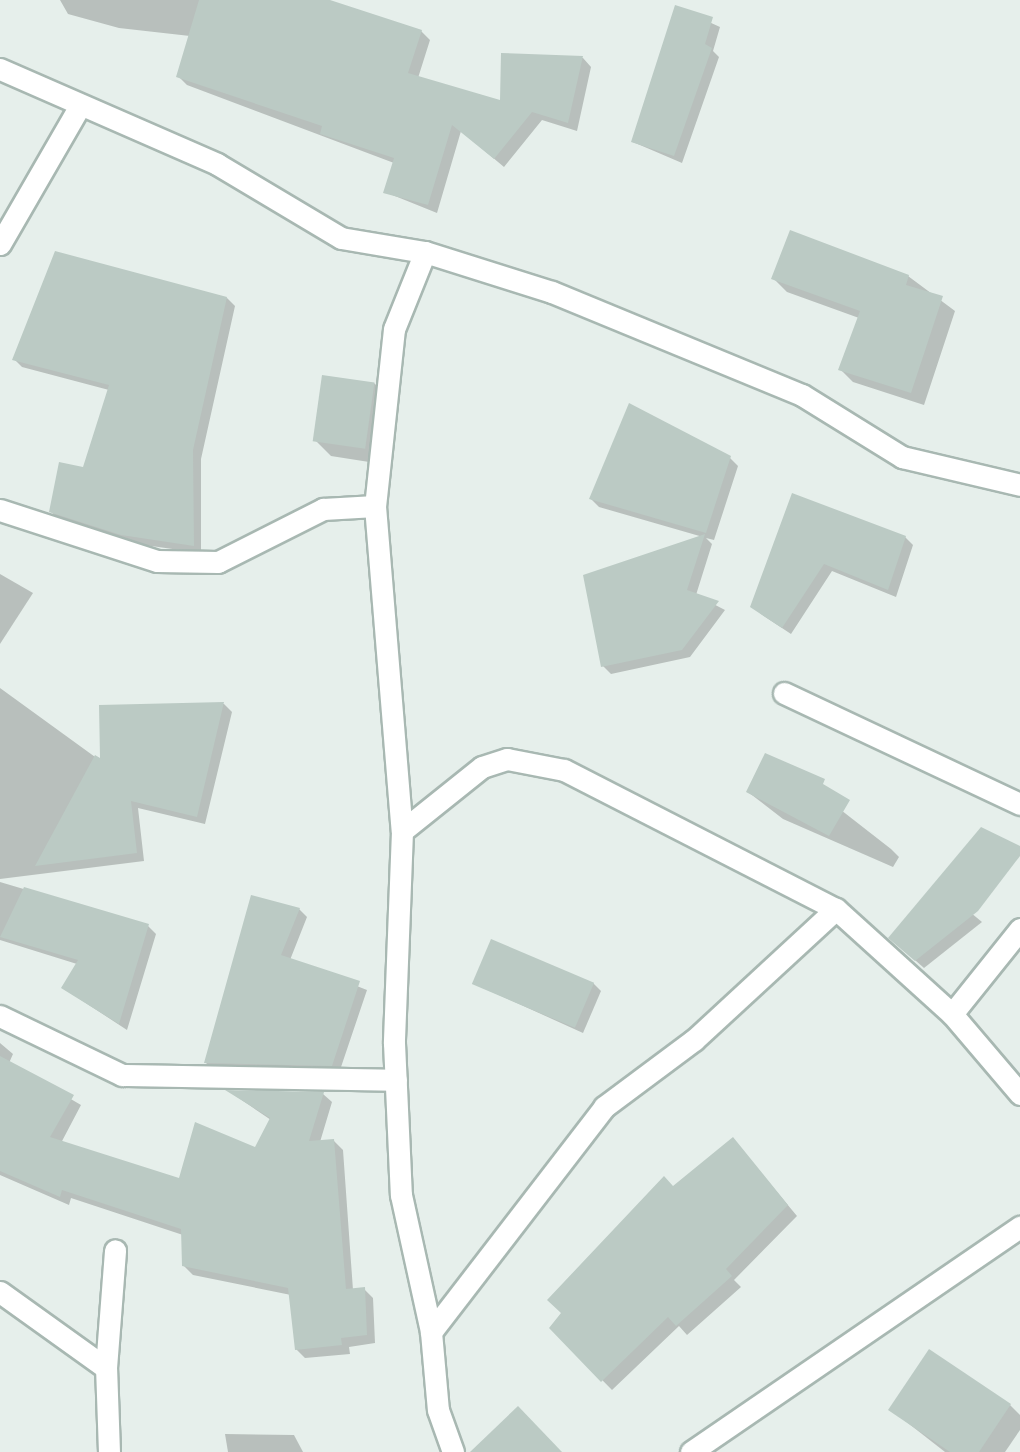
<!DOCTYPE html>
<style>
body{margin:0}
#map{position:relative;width:1020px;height:1452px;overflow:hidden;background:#e6efeb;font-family:"Titillium Web",sans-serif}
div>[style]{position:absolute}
.shadow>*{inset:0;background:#0003}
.building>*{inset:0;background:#bbcac4;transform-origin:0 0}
.roads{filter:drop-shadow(2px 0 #a8b8b2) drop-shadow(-2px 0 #a8b8b2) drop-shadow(0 2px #a8b8b2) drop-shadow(0 -2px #a8b8b2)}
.street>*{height:21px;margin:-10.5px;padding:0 10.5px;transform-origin:10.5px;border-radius:10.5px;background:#fff}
span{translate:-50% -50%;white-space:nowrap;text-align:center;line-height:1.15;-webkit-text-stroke:7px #f7fbf9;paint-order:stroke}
</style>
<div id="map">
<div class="shadow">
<i style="clip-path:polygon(60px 0,324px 0,421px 31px,430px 40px,418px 78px,502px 102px,503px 55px,583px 58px,591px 67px,577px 131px,542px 120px,504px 167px,461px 131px,437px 213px,385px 192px,394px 163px,187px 85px,178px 76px,190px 36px,119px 28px,68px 14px)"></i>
<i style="clip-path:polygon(676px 7px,720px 27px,713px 51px,719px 57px,682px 163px,633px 142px)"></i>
<i style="clip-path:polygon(908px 276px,955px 311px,924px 405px,853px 382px,840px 369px,859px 318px,787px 292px,774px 279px)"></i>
<i style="clip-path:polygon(227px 298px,235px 306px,201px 459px,201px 553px,130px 543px,59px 519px,50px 511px,84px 469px,109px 390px,22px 367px,14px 359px)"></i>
<i style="clip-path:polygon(374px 383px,390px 399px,382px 464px,331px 456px,315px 440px)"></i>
<i style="clip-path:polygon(730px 458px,738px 466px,714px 540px,706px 538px,712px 544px,696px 595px,725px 610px,690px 657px,611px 674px,603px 666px,703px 537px,599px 507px,591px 499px)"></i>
<i style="clip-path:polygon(793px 496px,905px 537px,913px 545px,896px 597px,832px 571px,791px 634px,761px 614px,752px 606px)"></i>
<i style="clip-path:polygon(0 574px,33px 593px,0 644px)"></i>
<i style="clip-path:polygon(0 688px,102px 762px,101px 707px,224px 704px,232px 712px,205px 824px,138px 808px,144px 861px,0 879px)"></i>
<i style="clip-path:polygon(814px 789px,891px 849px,899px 857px,893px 867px,783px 819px,748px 792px)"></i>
<i style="clip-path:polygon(0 882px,148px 926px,156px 934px,127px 1030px,63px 988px,77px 964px,0 940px)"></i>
<i style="clip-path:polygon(936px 884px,982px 922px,924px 968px,899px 946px)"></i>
<i style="clip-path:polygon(299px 909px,307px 917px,290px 960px,367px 990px,339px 1073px,214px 1071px,206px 1063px)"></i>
<i style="clip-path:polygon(593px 983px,601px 991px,583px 1033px,475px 984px)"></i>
<i style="clip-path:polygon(0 1043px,13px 1054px,9px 1063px,81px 1105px,61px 1143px,180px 1180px,256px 1149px,271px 1120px,230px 1092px,323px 1094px,332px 1102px,320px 1142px,334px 1141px,343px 1150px,353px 1290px,364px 1289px,373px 1298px,375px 1343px,349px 1347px,350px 1354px,305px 1358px,296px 1349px,291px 1295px,193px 1275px,184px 1266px,183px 1235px,71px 1198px,69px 1205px,0 1175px)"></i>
<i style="clip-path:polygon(733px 1139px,797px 1216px,734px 1280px,741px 1287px,687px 1335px,679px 1326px,612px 1390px,551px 1328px,673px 1187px)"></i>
<i style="clip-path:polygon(1010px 1405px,1020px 1415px,1020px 1430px,1005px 1452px,945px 1452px,890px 1409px)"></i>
<i style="clip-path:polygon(225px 1434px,294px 1435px,303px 1452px,228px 1452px)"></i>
</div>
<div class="building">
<i style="clip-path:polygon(199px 0,330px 0,422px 30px,408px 73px,500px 100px,501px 53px,583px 56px,568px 123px,532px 112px,494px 159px,452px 125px,428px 205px,383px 193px,394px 158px,320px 134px,322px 126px,176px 77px)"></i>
<i style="clip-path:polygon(675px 5px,713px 17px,705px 44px,712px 48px,674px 156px,631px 142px)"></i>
<i style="clip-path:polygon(790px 230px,909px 275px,906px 285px,943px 296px,911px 393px,838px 370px,860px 311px,771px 279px)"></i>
<i style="clip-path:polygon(55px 251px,227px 297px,193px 450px,194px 546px,121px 535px,49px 512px,59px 462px,83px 467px,109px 385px,12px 360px)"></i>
<i style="left:322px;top:375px;width:53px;height:67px;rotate:8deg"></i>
<i style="clip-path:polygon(629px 403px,731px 456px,706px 533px,589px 499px)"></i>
<i style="clip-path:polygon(792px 493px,906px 536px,888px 590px,824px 564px,782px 628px,750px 607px)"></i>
<i style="clip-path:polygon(705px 534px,687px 590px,719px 601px,682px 650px,601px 667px,583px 575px)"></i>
<i style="clip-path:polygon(224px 702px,197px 817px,131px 801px,137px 853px,35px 866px,95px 755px,100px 758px,99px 705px)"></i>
<i style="clip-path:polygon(765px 753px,825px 779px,823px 784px,850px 800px,829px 836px,746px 792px)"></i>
<i style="clip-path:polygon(981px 827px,1020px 846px,1020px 856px,978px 911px,915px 961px,888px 938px)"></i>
<i style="clip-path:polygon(24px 887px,149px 924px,119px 1024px,61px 988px,78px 960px,0 937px)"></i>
<i style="clip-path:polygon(251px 895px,300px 908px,281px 955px,360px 981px,332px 1066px,204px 1063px)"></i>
<i style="left:491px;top:939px;width:112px;height:49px;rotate:23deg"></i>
<i style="clip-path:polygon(0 1056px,74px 1095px,50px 1137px,179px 1178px,195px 1122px,255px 1147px,270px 1118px,225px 1090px,324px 1092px,309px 1141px,334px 1139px,346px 1289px,365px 1287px,367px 1335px,341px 1338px,342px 1345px,295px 1350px,288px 1288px,182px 1266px,181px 1229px,62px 1190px,60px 1197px,0 1171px)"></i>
<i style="clip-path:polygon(733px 1137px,788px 1205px,726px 1269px,732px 1276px,676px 1326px,668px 1317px,601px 1382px,549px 1328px,561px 1313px,547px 1300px,664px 1176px,673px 1186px)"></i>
<i style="clip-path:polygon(929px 1349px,1011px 1404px,979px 1452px,950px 1452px,888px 1410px)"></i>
<i style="clip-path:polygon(518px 1406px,562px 1452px,470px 1452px)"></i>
</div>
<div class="roads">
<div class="street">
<i style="left:0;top:69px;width:237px;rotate:23.6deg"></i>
<i style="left:217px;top:164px;width:144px;rotate:30.8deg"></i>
<i style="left:341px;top:238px;width:85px;rotate:9.5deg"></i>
<i style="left:425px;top:252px;width:133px;rotate:17.5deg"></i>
<i style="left:552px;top:292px;width:270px;rotate:22.4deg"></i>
<i style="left:802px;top:395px;width:118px;rotate:31.8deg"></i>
<i style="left:902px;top:457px;width:121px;rotate:13.3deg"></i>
<i style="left:0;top:244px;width:158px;rotate:-60deg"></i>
<i style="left:425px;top:252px;width:83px;rotate:111.9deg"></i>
<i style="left:394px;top:329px;width:178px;rotate:96.1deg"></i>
<i style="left:375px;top:506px;width:326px;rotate:85.3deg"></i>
<i style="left:402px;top:831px;width:212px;rotate:92.2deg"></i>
<i style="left:394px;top:1043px;width:152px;rotate:87.4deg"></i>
<i style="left:401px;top:1195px;width:140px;rotate:77.6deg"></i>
<i style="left:431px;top:1332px;width:78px;rotate:84.9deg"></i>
<i style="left:438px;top:1410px;width:45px;rotate:70.3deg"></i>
<i style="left:0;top:510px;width:165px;rotate:18deg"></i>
<i style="left:157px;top:561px;width:61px;rotate:0.9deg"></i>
<i style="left:218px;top:562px;width:118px;rotate:-26.8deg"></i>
<i style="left:323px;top:509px;width:52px;rotate:-3.3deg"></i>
<i style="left:784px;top:693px;width:261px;rotate:25.2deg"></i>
<i style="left:402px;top:831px;width:102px;rotate:-38.7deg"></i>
<i style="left:482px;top:767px;width:26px;rotate:-18deg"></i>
<i style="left:507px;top:759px;width:58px;rotate:10.9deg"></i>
<i style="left:564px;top:770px;width:305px;rotate:27.1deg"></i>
<i style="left:836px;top:909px;width:156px;rotate:42.2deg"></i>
<i style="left:952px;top:1014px;width:105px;rotate:49.6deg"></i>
<i style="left:952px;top:1014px;width:109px;rotate:-51.3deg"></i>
<i style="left:0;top:1016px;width:136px;rotate:25.8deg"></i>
<i style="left:122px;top:1075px;width:274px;rotate:1deg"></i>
<i style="left:0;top:1292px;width:130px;rotate:35.6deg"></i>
<i style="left:431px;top:1332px;width:284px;rotate:-52.4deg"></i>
<i style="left:604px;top:1107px;width:112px;rotate:-36.7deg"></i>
<i style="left:694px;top:1040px;width:193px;rotate:-42.7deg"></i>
<i style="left:109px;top:1452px;width:84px;rotate:-92deg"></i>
<i style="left:106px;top:1368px;width:118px;rotate:-85.6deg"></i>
<i style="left:691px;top:1452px;width:399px;rotate:-34.4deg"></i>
</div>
</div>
</div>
